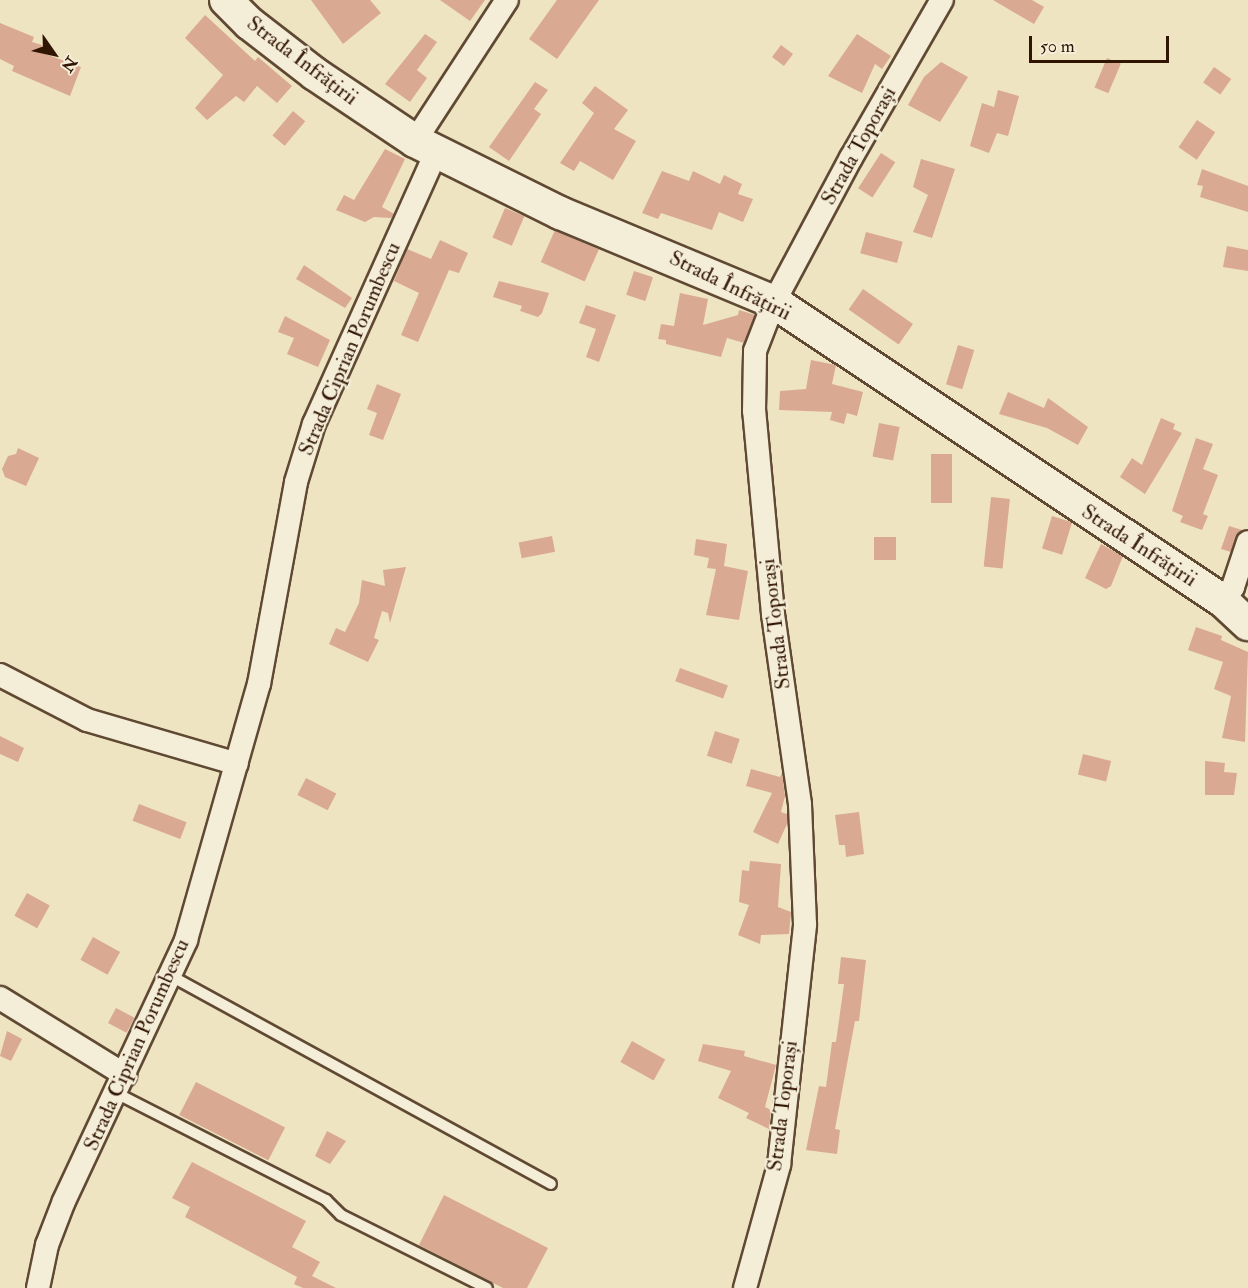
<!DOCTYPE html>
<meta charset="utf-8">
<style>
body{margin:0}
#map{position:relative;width:1248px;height:1288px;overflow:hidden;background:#eee4c2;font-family:"IM FELL Double Pica",serif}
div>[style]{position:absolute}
.building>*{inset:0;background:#daa992;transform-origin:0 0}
.roads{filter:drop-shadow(2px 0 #604933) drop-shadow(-2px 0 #604933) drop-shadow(0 2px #604933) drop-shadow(0 -2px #604933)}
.lane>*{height:10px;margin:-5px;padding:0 5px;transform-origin:5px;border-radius:5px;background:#f4edd7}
.street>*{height:22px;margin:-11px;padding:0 11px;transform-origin:11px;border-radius:11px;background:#f4edd7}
.secondary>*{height:32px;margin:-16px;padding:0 16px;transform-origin:16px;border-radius:16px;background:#f4edd7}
span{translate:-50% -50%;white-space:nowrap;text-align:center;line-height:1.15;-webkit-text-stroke:4.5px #f4edd7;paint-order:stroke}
.street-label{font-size:21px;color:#311503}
.north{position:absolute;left:24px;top:24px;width:60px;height:60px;-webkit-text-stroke:4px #f4edd7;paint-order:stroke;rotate:124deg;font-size:16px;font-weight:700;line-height:24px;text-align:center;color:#311503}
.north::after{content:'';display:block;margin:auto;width:21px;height:27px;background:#311503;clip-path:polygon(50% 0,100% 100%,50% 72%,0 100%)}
.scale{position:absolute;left:1029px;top:36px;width:140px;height:27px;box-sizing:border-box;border:3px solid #311503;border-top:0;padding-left:8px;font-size:18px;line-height:21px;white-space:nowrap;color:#311503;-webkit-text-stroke:4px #f4edd7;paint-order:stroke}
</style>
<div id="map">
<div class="building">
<i style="clip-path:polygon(311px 0,370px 0,381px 13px,343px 44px)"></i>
<i style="clip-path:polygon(440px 0,485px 0,470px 21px)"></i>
<i style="clip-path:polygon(557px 0,599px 0,557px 59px,529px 39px)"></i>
<i style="clip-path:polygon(993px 0,1032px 0,1044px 7px,1034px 24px)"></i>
<i style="clip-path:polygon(205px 15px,255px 61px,258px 57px,292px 86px,277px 103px,257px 86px,244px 102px,236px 96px,207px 120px,195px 108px,223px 75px,185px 38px)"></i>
<i style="clip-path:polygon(0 23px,34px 37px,32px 42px,42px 45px,40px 52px,81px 67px,70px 96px,12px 71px,14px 66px,0 59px)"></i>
<i style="clip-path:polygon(425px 34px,437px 42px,417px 70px,427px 78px,410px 102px,385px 84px)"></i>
<i style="clip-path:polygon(857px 34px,891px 56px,882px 69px,875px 64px,862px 93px,828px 76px)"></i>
<i style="left:781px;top:45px;width:15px;height:15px;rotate:37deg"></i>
<i style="left:1107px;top:58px;width:15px;height:32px;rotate:23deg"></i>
<i style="clip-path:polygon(941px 62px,968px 77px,940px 122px,908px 105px,924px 77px)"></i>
<i style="left:1214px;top:67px;width:21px;height:19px;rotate:35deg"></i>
<i style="clip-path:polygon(535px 82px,548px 90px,534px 109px,541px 114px,509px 161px,489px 147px)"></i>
<i style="clip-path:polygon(595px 86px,628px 110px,614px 129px,636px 141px,613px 180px,580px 161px,574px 171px,560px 163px,594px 113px,582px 103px)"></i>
<i style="clip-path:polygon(998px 90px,1019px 96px,1008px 136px,997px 133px,989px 153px,970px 146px,982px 103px,994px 107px)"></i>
<i style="left:293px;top:111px;width:16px;height:32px;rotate:40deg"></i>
<i style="left:1197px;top:120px;width:22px;height:33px;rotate:34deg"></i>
<i style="clip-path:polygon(385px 149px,405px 159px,382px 207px,394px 214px,391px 218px,374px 217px,365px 222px,336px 210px,344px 195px,354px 200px)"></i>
<i style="left:881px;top:153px;width:17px;height:42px;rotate:33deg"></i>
<i style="clip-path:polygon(921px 159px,955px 169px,932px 238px,913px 232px,928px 195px,913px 187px)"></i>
<i style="clip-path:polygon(1202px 169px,1248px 186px,1248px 212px,1200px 197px,1203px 186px,1197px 185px)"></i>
<i style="clip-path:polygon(662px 171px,689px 181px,693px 171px,720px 184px,724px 175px,742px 184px,738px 194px,753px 199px,743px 222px,719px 212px,712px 230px,661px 213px,658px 219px,642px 213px)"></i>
<i style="left:505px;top:208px;width:21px;height:32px;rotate:23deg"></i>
<i style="left:555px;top:230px;width:48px;height:35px;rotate:24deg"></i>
<i style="left:866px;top:232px;width:38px;height:22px;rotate:15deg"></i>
<i style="clip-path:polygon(440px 240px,468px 253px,459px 273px,449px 270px,418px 342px,401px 335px,419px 293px,394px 281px,407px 249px,431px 259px)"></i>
<i style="clip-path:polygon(1227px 246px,1248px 250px,1248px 271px,1223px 267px)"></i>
<i style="clip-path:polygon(304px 265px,352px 298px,345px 308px,296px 279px)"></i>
<i style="left:634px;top:271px;width:20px;height:25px;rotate:18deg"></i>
<i style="clip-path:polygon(499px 281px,549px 293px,542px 313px,538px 317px,520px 311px,522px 306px,493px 297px)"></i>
<i style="left:863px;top:289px;width:61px;height:25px;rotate:35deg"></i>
<i style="clip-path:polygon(680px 293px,708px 299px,703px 325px,738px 315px,739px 310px,755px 315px,744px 343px,727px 338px,721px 357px,666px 344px,666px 340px,658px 339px,661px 324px,674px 326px)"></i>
<i style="clip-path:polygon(586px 305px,616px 315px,599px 362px,586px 357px,596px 329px,579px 323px)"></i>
<i style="clip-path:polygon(285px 316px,330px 340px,318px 367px,287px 354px,294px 338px,278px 332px)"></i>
<i style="left:958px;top:345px;width:17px;height:41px;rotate:17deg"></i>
<i style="clip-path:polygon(811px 360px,836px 365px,832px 384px,863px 392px,857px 416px,847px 413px,844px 424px,830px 420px,832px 412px,779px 410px,780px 391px,806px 389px)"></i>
<i style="clip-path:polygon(377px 384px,401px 394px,383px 440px,369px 435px,377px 413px,367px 409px)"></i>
<i style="clip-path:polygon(1008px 392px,1044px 408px,1048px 398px,1088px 427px,1078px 445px,1047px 428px,999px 414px)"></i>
<i style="clip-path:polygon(1161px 418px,1175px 424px,1173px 429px,1182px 433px,1145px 494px,1120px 477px,1132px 458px,1142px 465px)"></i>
<i style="left:879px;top:423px;width:21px;height:34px;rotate:11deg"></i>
<i style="clip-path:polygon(1196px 438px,1213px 444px,1203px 469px,1218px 475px,1203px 514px,1208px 516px,1202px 530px,1180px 522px,1183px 516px,1172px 511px)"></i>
<i style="clip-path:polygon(18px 448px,39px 458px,26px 486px,5px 477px,2px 469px,8px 456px,16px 454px)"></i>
<i style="left:931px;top:454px;width:21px;height:49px"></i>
<i style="left:991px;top:497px;width:19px;height:70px;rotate:6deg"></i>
<i style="left:1052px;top:516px;width:21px;height:34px;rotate:17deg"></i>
<i style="clip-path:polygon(1229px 526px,1242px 530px,1231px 552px,1221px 549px)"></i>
<i style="left:552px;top:536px;width:16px;height:34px;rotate:79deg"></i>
<i style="left:874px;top:537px;width:22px;height:23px"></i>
<i style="clip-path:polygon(696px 539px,727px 544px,724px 566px,748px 571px,739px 620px,706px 615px,716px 569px,707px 568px,709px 558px,694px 555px)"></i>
<i style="clip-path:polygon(1101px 544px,1123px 556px,1111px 586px,1106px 589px,1085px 578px)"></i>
<i style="clip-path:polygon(406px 567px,390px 623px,388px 613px,382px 611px,374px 638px,379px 640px,368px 662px,329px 644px,336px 628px,345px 632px,359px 603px,362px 580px,385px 586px,383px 570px)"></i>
<i style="clip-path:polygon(1196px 627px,1222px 636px,1221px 640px,1248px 652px,1245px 742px,1222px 738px,1231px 696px,1214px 689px,1223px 662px,1188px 650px)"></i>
<i style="left:680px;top:668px;width:51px;height:14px;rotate:20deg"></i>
<i style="left:715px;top:731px;width:26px;height:26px;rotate:18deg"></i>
<i style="clip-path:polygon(0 736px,24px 748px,18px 762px,0 754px)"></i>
<i style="left:1083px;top:754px;width:29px;height:21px;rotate:14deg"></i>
<i style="clip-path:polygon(1205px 761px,1225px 763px,1224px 772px,1237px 773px,1234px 795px,1205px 795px)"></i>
<i style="clip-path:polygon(751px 769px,780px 777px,782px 773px,785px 796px,781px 812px,787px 814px,787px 824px,778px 844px,753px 832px,772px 793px,746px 786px)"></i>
<i style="left:306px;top:778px;width:34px;height:19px;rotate:27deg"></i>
<i style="left:139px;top:804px;width:51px;height:18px;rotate:21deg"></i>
<i style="clip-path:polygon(859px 812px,864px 854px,846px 857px,845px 845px,839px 845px,835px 815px)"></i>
<i style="clip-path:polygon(750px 861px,781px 864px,778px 907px,791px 912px,789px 934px,761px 935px,760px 944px,738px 935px,749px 905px,739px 902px,742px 870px,749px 871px)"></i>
<i style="left:27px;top:893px;width:26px;height:26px;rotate:29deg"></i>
<i style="left:93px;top:937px;width:31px;height:26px;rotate:29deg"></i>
<i style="clip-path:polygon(841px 957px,866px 960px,859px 1021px,855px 1021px,835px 1129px,840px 1130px,837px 1154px,806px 1150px,819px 1086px,826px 1087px,832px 1042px,836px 1042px,844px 984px,838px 984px)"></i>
<i style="left:116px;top:1008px;width:21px;height:17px;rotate:28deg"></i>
<i style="clip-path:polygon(7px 1031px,22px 1039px,11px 1061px,0 1056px)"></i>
<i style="left:632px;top:1041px;width:38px;height:24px;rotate:29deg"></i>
<i style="clip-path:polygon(703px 1044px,745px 1051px,744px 1056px,776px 1065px,765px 1107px,771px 1110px,769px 1129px,746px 1118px,749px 1113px,718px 1098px,731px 1071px,698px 1061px)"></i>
<i style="left:196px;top:1082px;width:100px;height:37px;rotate:27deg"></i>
<i style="clip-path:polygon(327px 1131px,346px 1141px,330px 1164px,315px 1156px)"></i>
<i style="clip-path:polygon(192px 1162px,306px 1221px,292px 1247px,320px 1262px,312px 1276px,336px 1288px,303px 1288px,294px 1284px,297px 1277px,185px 1217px,190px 1207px,172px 1198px)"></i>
<i style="clip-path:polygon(444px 1195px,548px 1248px,527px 1288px,503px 1288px,419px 1245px)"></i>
</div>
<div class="roads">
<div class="lane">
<i style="left:171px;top:976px;width:433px;rotate:28.7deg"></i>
<i style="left:116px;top:1093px;width:236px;rotate:27deg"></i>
<i style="left:326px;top:1200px;width:21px;rotate:45deg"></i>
<i style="left:341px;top:1215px;width:163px;rotate:26.6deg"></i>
</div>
<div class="street">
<i style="left:415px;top:141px;width:168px;rotate:-56.9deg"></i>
<i style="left:1223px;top:601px;width:17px;rotate:-54deg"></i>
<i style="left:1233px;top:587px;width:47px;rotate:-71.6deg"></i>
<i style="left:0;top:675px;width:98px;rotate:27.3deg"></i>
<i style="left:87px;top:720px;width:156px;rotate:16.3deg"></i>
<i style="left:0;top:998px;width:147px;rotate:31.6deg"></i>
<i style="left:38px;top:1288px;width:44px;rotate:-78.2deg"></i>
<i style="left:47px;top:1245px;width:47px;rotate:-68.9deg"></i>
<i style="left:64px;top:1201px;width:288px;rotate:-64.9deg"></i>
<i style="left:186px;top:940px;width:266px;rotate:-74.1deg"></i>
<i style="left:259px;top:684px;width:205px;rotate:-79.6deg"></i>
<i style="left:296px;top:482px;width:61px;rotate:-72.8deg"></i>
<i style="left:314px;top:424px;width:298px;rotate:-65.8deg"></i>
<i style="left:745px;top:1288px;width:128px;rotate:-74.5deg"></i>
<i style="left:779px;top:1165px;width:242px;rotate:-83.8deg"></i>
<i style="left:805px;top:924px;width:120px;rotate:-92.4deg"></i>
<i style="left:800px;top:804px;width:192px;rotate:-98.1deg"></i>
<i style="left:773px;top:614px;width:204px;rotate:-95.3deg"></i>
<i style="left:754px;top:411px;width:60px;rotate:-89deg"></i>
<i style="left:755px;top:351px;width:53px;rotate:-68.8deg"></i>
<i style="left:774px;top:302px;width:163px;rotate:-61.9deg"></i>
<i style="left:851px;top:158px;width:182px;rotate:-60.1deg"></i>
</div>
<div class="secondary">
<i style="left:226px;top:0;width:33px;rotate:45deg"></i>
<i style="left:249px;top:23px;width:83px;rotate:37.7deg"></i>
<i style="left:315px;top:74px;width:120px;rotate:33.8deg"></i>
<i style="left:415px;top:141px;width:162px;rotate:26.4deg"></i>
<i style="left:560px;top:213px;width:232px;rotate:22.6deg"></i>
<i style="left:774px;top:302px;width:539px;rotate:33.66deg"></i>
<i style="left:1223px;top:601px;width:34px;rotate:43deg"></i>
</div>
</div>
<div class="street-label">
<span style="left:302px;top:61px;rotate:37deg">Strada Înfrățirii</span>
<span style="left:859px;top:146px;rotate:-61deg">Strada Toporași</span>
<span style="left:730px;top:286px;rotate:26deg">Strada Înfrățirii</span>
<span style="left:350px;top:349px;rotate:-67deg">Strada Ciprian Porumbescu</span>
<span style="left:1139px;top:546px;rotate:33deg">Strada Înfrățirii</span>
<span style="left:776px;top:624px;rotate:-97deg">Strada Toporași</span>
<span style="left:137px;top:1045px;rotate:-66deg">Strada Ciprian Porumbescu</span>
<span style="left:783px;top:1106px;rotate:-83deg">Strada Toporași</span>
</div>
<div class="north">N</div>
<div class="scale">50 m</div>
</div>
